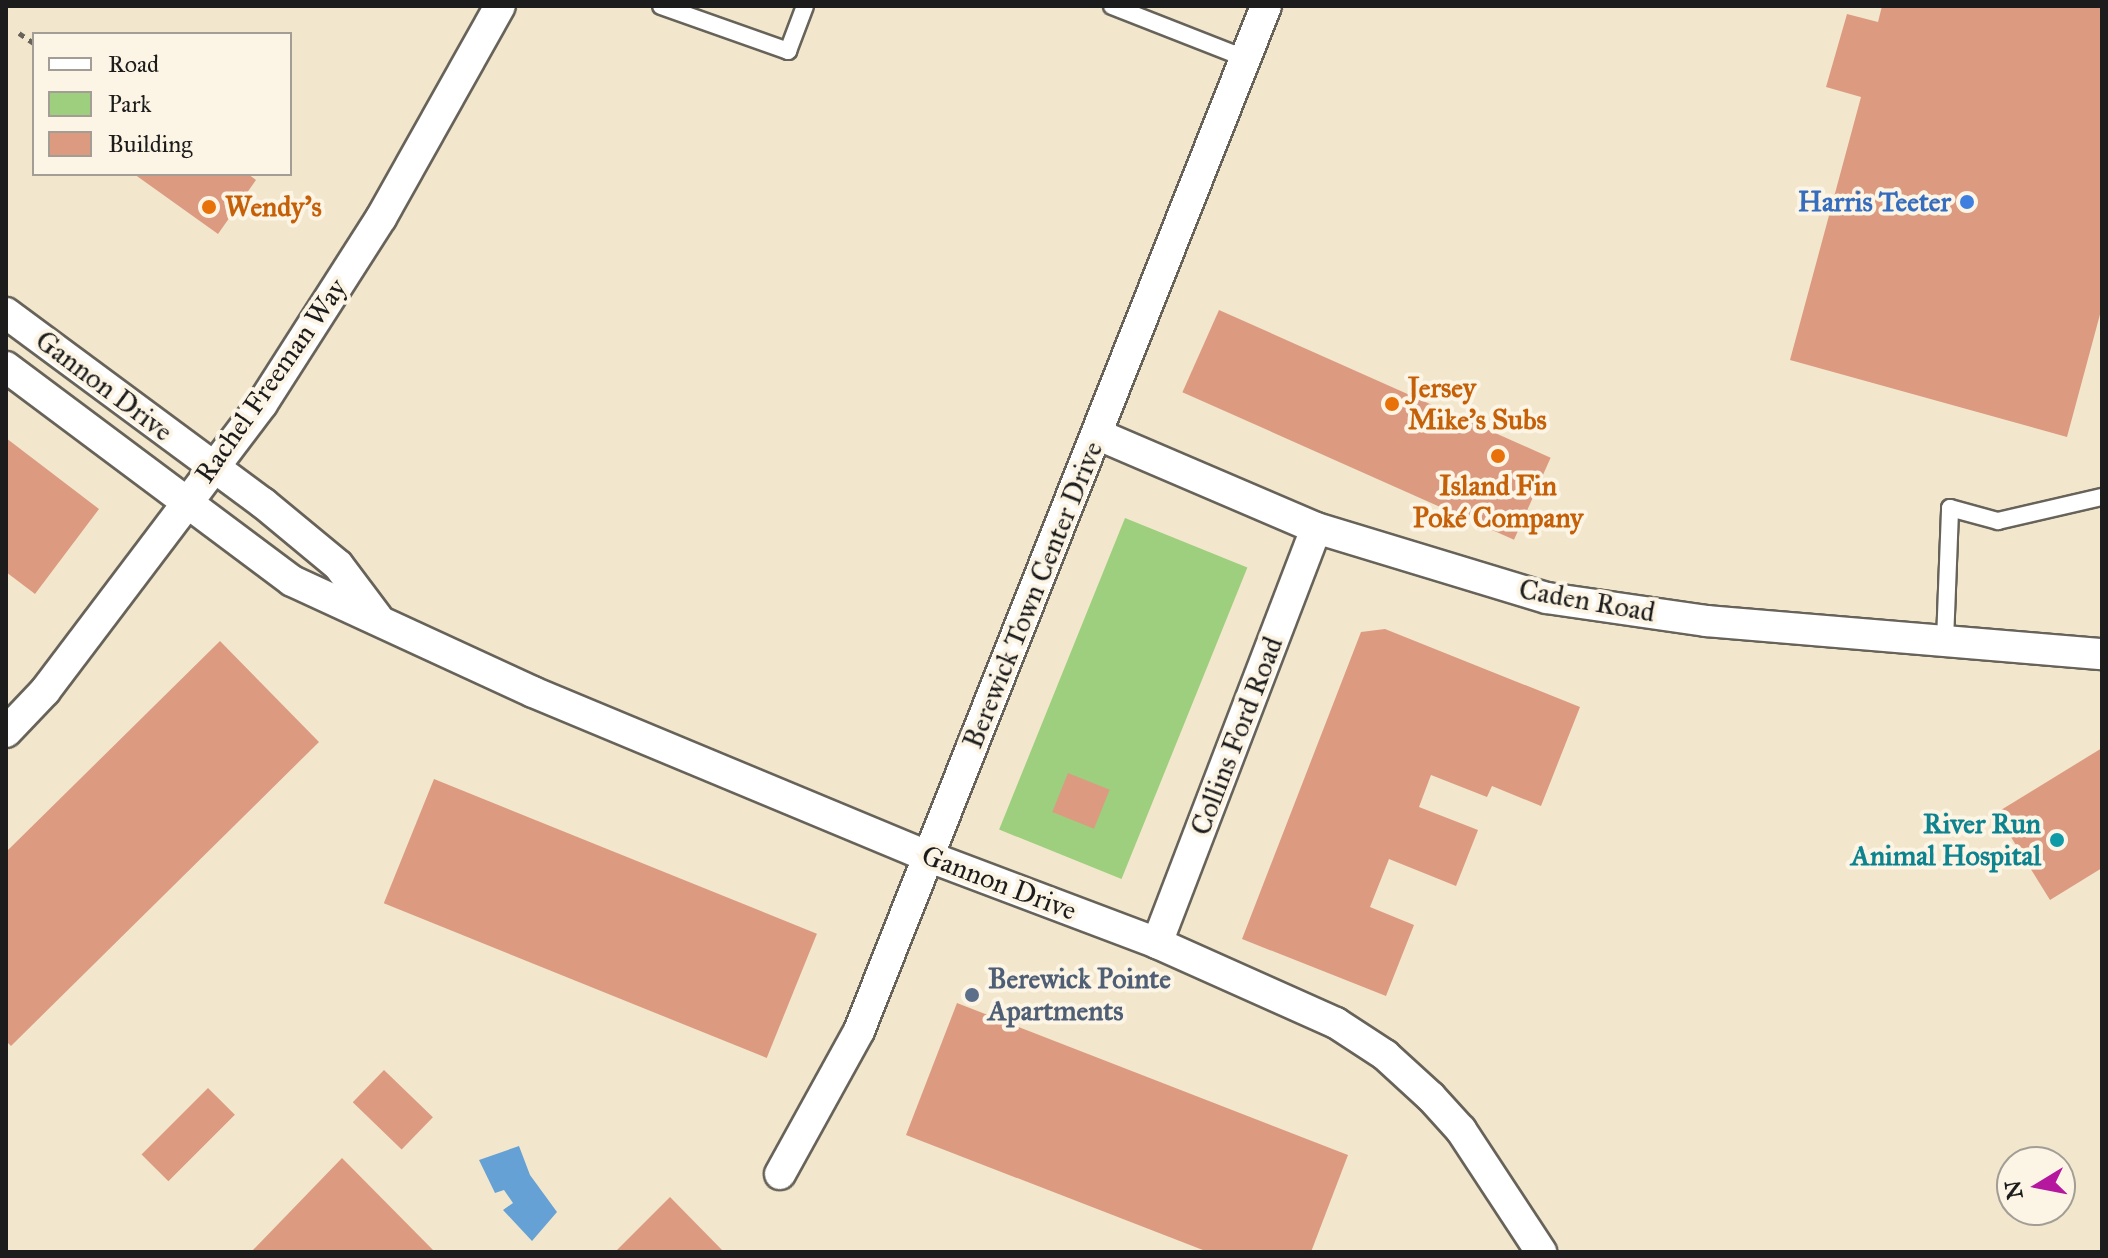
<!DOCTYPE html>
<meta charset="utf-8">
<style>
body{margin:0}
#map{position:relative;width:2108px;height:1258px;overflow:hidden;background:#f2e7cc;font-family:"IM FELL Great Primer",serif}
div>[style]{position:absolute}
.green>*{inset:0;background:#9dcf7e;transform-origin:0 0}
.water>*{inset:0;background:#66a1d6}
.building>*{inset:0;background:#dc9b81;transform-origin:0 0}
.path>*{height:5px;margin-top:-2.5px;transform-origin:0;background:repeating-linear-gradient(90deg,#67635a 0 6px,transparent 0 12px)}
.roads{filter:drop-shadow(2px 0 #67635a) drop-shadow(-2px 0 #67635a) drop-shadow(0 2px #67635a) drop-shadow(0 -2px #67635a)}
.lane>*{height:16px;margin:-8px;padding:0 8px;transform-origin:8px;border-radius:8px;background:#fff}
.street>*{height:30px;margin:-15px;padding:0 15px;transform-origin:15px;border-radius:15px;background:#fff}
.dots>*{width:22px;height:22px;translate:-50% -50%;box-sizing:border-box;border:4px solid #fcf5e5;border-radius:50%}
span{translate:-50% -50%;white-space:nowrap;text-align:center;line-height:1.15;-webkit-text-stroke:8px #fcf5e5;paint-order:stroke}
.shop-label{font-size:28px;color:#366cbe;font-weight:700}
.right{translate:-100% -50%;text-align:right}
.food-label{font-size:28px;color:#c56008;font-weight:700}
.left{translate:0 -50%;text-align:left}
.street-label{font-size:28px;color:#1c1c1c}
.culture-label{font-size:28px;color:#0d838f;font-weight:700}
.service-label{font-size:28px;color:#4e5e75;font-weight:700}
.frame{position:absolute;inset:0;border:8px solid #1c1c1c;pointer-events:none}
.legend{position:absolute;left:32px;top:32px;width:260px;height:144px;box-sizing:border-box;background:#fcf5e5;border:2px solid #a29e95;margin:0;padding:10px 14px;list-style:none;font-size:24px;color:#1c1c1c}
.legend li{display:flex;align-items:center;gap:16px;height:40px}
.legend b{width:40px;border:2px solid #a29e95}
.north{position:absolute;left:1996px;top:1146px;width:80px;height:80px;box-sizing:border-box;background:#fcf5e5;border:2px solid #a29e95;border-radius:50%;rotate:260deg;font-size:22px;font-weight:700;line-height:32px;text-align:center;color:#1c1c1c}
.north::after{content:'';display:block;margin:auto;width:28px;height:36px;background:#b5179e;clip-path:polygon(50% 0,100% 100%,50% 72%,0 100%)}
</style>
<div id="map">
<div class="green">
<i style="left:1125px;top:518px;width:132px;height:336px;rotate:22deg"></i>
</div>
<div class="water">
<i style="clip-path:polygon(519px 1146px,530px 1175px,557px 1212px,532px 1241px,503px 1210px,513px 1203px,504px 1190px,495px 1193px,479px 1160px)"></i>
</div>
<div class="building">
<i style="clip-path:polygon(1882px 6px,2102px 6px,2102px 307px,2067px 437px,1790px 360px,1861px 97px,1826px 87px,1847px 14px,1878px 22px)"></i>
<i style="clip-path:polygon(134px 174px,248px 174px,256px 180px,218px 234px)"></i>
<i style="left:1219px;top:310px;width:363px;height:90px;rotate:24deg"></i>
<i style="clip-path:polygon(6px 438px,99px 509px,35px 594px,6px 572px)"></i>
<i style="clip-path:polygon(1385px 629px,1580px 707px,1541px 806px,1492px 786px,1487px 797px,1431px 775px,1419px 807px,1478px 830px,1456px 886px,1389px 859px,1370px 907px,1414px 925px,1386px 996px,1242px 939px,1361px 632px)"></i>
<i style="clip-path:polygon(220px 641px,319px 742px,11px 1046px,6px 1041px,6px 852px)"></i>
<i style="clip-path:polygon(2102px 748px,2102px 868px,2050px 900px,1996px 813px)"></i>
<i style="left:1068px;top:773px;width:45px;height:42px;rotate:22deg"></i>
<i style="left:434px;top:779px;width:413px;height:134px;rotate:22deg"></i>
<i style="clip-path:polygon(957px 1003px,1348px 1155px,1311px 1252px,1208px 1252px,906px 1135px)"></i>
<i style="left:384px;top:1070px;width:68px;height:45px;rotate:44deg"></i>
<i style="left:208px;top:1088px;width:38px;height:94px;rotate:45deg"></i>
<i style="clip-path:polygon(342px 1158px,435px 1252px,251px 1252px)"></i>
<i style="clip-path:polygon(670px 1197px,724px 1252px,615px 1252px)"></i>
</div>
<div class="path">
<i style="left:19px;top:33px;width:18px;rotate:34deg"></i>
</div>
<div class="roads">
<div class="lane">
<i style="left:661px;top:6px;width:135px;rotate:19.5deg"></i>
<i style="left:788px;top:51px;width:48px;rotate:-69.3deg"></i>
<i style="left:1112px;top:6px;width:143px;rotate:21.4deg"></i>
<i style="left:1945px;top:641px;width:133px;rotate:-87.8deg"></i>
<i style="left:1950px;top:508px;width:50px;rotate:15.2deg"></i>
<i style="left:1998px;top:521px;width:107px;rotate:-13deg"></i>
</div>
<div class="street">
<i style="left:6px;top:313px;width:320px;rotate:36.5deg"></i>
<i style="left:263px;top:503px;width:97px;rotate:39.6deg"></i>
<i style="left:338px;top:565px;width:65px;rotate:53.1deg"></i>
<i style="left:6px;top:367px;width:357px;rotate:36.8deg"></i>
<i style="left:292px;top:581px;width:265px;rotate:24.7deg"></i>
<i style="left:533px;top:692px;width:427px;rotate:22.6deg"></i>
<i style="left:927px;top:856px;width:246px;rotate:20.7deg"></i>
<i style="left:1157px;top:943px;width:196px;rotate:24.1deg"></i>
<i style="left:1336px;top:1023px;width:59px;rotate:33.1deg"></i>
<i style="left:1385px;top:1055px;width:62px;rotate:42.4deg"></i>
<i style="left:1431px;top:1097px;width:45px;rotate:47.7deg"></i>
<i style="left:1461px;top:1130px;width:146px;rotate:56.7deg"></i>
<i style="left:1099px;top:435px;width:236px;rotate:23.2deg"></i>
<i style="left:1316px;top:528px;width:241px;rotate:16.9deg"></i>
<i style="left:1547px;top:598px;width:161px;rotate:8.2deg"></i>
<i style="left:1706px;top:621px;width:397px;rotate:4.8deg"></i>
<i style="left:6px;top:732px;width:57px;rotate:-46.4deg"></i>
<i style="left:45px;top:691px;width:360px;rotate:-52.9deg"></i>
<i style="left:262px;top:404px;width:221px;rotate:-57.4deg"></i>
<i style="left:381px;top:218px;width:243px;rotate:-60.7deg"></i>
<i style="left:1157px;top:943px;width:444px;rotate:-69deg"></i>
<i style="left:780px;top:1174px;width:163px;rotate:-61.1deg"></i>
<i style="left:859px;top:1031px;width:1103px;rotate:-68.34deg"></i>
</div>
</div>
<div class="dots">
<i style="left:1967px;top:202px;background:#3f7fe0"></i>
<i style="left:209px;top:207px;background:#e8710a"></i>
<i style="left:1392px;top:404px;background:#e8710a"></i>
<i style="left:1498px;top:456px;background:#e8710a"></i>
<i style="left:2057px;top:840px;background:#0f9aa8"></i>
<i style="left:972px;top:995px;background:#5c6f8a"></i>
</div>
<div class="shop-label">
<span class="right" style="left:1951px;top:202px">Harris Teeter</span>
</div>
<div class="food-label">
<span class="left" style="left:225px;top:207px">Wendy's</span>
<span class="left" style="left:1408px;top:404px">Jersey<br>Mike's Subs</span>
<span style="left:1498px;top:502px">Island Fin<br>Poké Company</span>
</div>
<div class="street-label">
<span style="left:271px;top:381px;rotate:-55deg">Rachel Freeman Way</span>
<span style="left:104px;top:386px;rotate:37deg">Gannon Drive</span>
<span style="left:1033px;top:595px;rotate:-68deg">Berewick Town Center Drive</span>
<span style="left:1587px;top:601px;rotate:10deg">Caden Road</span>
<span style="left:1237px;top:736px;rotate:-69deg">Collins Ford Road</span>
<span style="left:999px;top:883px;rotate:21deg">Gannon Drive</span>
</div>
<div class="culture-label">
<span class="right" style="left:2041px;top:840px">River Run<br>Animal Hospital</span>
</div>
<div class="service-label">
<span class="left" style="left:988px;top:995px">Berewick Pointe<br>Apartments</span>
</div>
<div class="frame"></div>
<ul class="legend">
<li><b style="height:10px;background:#fff"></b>Road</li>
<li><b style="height:22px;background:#9dcf7e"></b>Park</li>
<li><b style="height:22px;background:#dc9b81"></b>Building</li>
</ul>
<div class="north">N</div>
</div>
